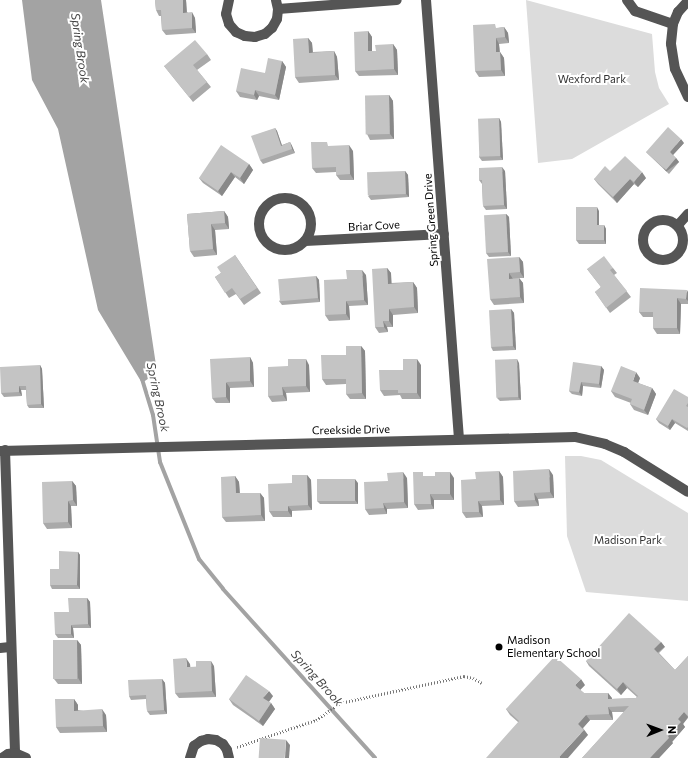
<!DOCTYPE html>
<style>
body{margin:0}
#map{position:relative;width:688px;height:758px;overflow:hidden;background:#fff;font-family:Commissioner,sans-serif}
div>[style]{position:absolute}
.green>*{inset:0;background:#dcdcdc}
.water>*{inset:0;background:#a3a3a3}
.stream>*{height:4px;margin:-2px;padding:0 2px;transform-origin:2px;border-radius:2px;background:#a3a3a3}
.path>*{height:2.5px;margin-top:-1.25px;transform-origin:0;background:repeating-linear-gradient(90deg,#777 0 1px,transparent 0 3px)}
.minor>*{height:10px;margin:-5px;padding:0 5px;transform-origin:5px;border-radius:5px;background:#555}
.minor>.ring{margin:-5px;padding:0;box-sizing:content-box;background:none;border:10px solid #555;border-radius:50%}
.wall>*{inset:0;background:#a9a9a9}
.shaded-wall>*{inset:0;background:#898989;transform-origin:0 0}
.building>*{inset:0;background:#c4c4c4;transform-origin:0 0}
.dots>*{width:11px;height:11px;translate:-50% -50%;box-sizing:border-box;border:2px solid #fff;border-radius:50%}
span{translate:-50% -50%;white-space:nowrap;text-align:center;line-height:1.15;-webkit-text-stroke:4px #fff;paint-order:stroke}
.park-label{font-size:11px;color:#333}
.street-label{font-size:11px;color:#000}
.poi-label{font-size:11px;color:#000}
.left{translate:0 -50%;text-align:left}
.water-label{font-size:12px;color:#444;font-style:italic}
.north{position:absolute;left:640px;top:710px;width:40px;height:40px;-webkit-text-stroke:3px #fff;paint-order:stroke;rotate:89deg;font-size:11px;font-weight:700;line-height:16px;text-align:center;color:#000}
.north::after{content:'';display:block;margin:auto;width:14px;height:18px;background:#000;clip-path:polygon(50% 0,100% 100%,50% 72%,0 100%)}
</style>
<div id="map">
<div class="green">
<i style="clip-path:polygon(526px 0,652px 34px,655px 72px,659px 88px,669px 104px,572px 159px,538px 163px)"></i>
<i style="clip-path:polygon(565px 456px,581px 456px,601px 460px,688px 513px,688px 601px,586px 592px,567px 536px)"></i>
</div>
<div class="water">
<i style="clip-path:polygon(22px 0,101px 0,156px 365px,152px 376px,142px 383px,98px 310px,58px 129px,32px 80px)"></i>
</div>
<div class="stream">
<i style="left:142px;top:379px;width:38px;rotate:73deg"></i>
<i style="left:153px;top:415px;width:48px;rotate:81.5deg"></i>
<i style="left:160px;top:462px;width:105px;rotate:68.1deg"></i>
<i style="left:199px;top:559px;width:38px;rotate:51deg"></i>
<i style="left:223px;top:589px;width:227px;rotate:48deg"></i>
</div>
<div class="path">
<i style="left:237px;top:747px;width:83px;rotate:-18.9deg"></i>
<i style="left:316px;top:720px;width:29px;rotate:-35deg"></i>
<i style="left:340px;top:703px;width:127px;rotate:-12.3deg"></i>
<i style="left:464px;top:676px;width:9px;rotate:13deg"></i>
<i style="left:473px;top:678px;width:10px;rotate:29deg"></i>
</div>
<div class="minor">
<i style="left:229px;top:0;width:14px;rotate:102deg"></i>
<i style="left:226px;top:14px;width:10px;rotate:73deg"></i>
<i style="left:229px;top:24px;width:11px;rotate:49deg"></i>
<i style="left:236px;top:32px;width:10px;rotate:24deg"></i>
<i style="left:245px;top:36px;width:10px;rotate:6deg"></i>
<i style="left:255px;top:37px;width:10px;rotate:-17deg"></i>
<i style="left:265px;top:34px;width:9px;rotate:-41deg"></i>
<i style="left:272px;top:28px;width:10px;rotate:-61deg"></i>
<i style="left:277px;top:19px;width:10px;rotate:-84deg"></i>
<i style="left:278px;top:9px;width:9px;rotate:-103deg"></i>
<i style="left:426px;top:0;width:440px;rotate:85.7deg"></i>
<i style="left:627px;top:0;width:14px;rotate:54deg"></i>
<i style="left:635px;top:11px;width:40px;rotate:18.9deg"></i>
<i style="left:688px;top:1px;width:15px;rotate:132deg"></i>
<i style="left:678px;top:12px;width:13px;rotate:113deg"></i>
<i style="left:673px;top:24px;width:20px;rotate:96deg"></i>
<i style="left:671px;top:44px;width:25px;rotate:81deg"></i>
<i style="left:675px;top:69px;width:31px;rotate:65deg"></i>
<i style="left:278px;top:9px;width:119px;rotate:-4.3deg"></i>
<i class="ring" style="left:259px;top:198px;width:42px;height:42px"></i>
<i class="ring" style="left:643px;top:220px;width:30px;height:30px"></i>
<i style="left:678px;top:225px;width:15px;rotate:-48deg"></i>
<i style="left:305px;top:241px;width:139px;rotate:-2.9deg"></i>
<i style="left:5px;top:450px;width:303px;rotate:88.1deg"></i>
<i style="left:0;top:451px;width:575px;rotate:-1.39deg"></i>
<i style="left:575px;top:437px;width:31px;rotate:13deg"></i>
<i style="left:605px;top:444px;width:21px;rotate:23deg"></i>
<i style="left:624px;top:452px;width:75px;rotate:32deg"></i>
<i style="left:0;top:648px;width:10px;rotate:-6deg"></i>
<i style="left:2px;top:758px;width:7px;rotate:-34deg"></i>
<i style="left:8px;top:754px;width:7px;rotate:-8deg"></i>
<i style="left:15px;top:753px;width:12px;rotate:24deg"></i>
<i style="left:190px;top:758px;width:13px;rotate:-72deg"></i>
<i style="left:194px;top:746px;width:9px;rotate:-36deg"></i>
<i style="left:201px;top:741px;width:7px;rotate:-16deg"></i>
<i style="left:208px;top:739px;width:8px;rotate:7deg"></i>
<i style="left:216px;top:740px;width:8px;rotate:30deg"></i>
<i style="left:223px;top:744px;width:7px;rotate:56deg"></i>
<i style="left:227px;top:750px;width:8px;rotate:76deg"></i>
</div>
<div class="wall">
<i style="clip-path:polygon(155px 0,186px 0,187px 12px,195px 18px,196px 33px,166px 35px,162px 30px,161px 16px,159px 16px,156px 10px)"></i>
<i style="clip-path:polygon(504px 27px,508px 33px,509px 43px,499px 44px,500px 52px,504px 58px,505px 76px,479px 77px,475px 71px,498px 28px)"></i>
<i style="clip-path:polygon(368px 31px,372px 37px,372px 51px,376px 51px,393px 44px,397px 50px,398px 75px,359px 76px,355px 71px)"></i>
<i style="clip-path:polygon(308px 38px,312px 43px,313px 52px,334px 51px,337px 57px,339px 80px,299px 83px,295px 77px)"></i>
<i style="clip-path:polygon(207px 54px,211px 60px,197px 70px,211px 87px,193px 102px,164px 66px)"></i>
<i style="clip-path:polygon(282px 61px,286px 67px,279px 100px,259px 96px,257px 100px,240px 97px,236px 91px,265px 73px)"></i>
<i style="clip-path:polygon(389px 95px,393px 101px,394px 139px,370px 140px,367px 134px)"></i>
<i style="clip-path:polygon(499px 118px,501px 122px,503px 160px,482px 161px,479px 157px)"></i>
<i style="clip-path:polygon(275px 128px,277px 131px,282px 145px,290px 142px,292px 146px,295px 153px,263px 164px,260px 160px)"></i>
<i style="clip-path:polygon(684px 143px,673px 155px,676px 158px,679px 162px,669px 174px,649px 155px,646px 152px)"></i>
<i style="clip-path:polygon(331px 146px,353px 151px,354px 180px,340px 180px,336px 175px,336px 172px,316px 173px,312px 168px)"></i>
<i style="clip-path:polygon(249px 164px,253px 170px,244px 184px,235px 177px,222px 196px,203px 183px,199px 178px)"></i>
<i style="clip-path:polygon(405px 171px,408px 175px,409px 197px,371px 200px,368px 196px)"></i>
<i style="clip-path:polygon(505px 171px,507px 209px,486px 210px,483px 206px,482px 184px,479px 180px)"></i>
<i style="clip-path:polygon(610px 171px,646px 178px,638px 187px,634px 184px,617px 203px,598px 184px,594px 179px)"></i>
<i style="clip-path:polygon(224px 211px,228px 217px,229px 229px,215px 230px,217px 255px,194px 257px,190px 251px,187px 214px)"></i>
<i style="clip-path:polygon(599px 211px,599px 225px,604px 225px,606px 229px,606px 244px,579px 244px,576px 240px)"></i>
<i style="clip-path:polygon(506px 214px,509px 217px,511px 256px,489px 257px,486px 253px)"></i>
<i style="clip-path:polygon(235px 255px,261px 293px,244px 305px,236px 294px,229px 298px,215px 277px,221px 273px)"></i>
<i style="clip-path:polygon(519px 257px,523px 262px,524px 278px,519px 278px,523px 283px,524px 303px,494px 305px,490px 299px)"></i>
<i style="clip-path:polygon(387px 268px,391px 273px,391px 283px,413px 282px,417px 288px,418px 313px,393px 315px,393px 327px,387px 327px,388px 332px,379px 333px,375px 327px)"></i>
<i style="clip-path:polygon(613px 268px,617px 273px,614px 275px,631px 297px,610px 313px,595px 292px,601px 287px,587px 269px)"></i>
<i style="clip-path:polygon(366px 275px,368px 305px,349px 306px,350px 320px,329px 321px,325px 315px,347px 279px)"></i>
<i style="clip-path:polygon(316px 276px,319px 280px,320px 302px,282px 305px,279px 301px)"></i>
<i style="clip-path:polygon(688px 292px,688px 304px,681px 304px,680px 334px,657px 334px,653px 328px,653px 317px,643px 317px,639px 312px)"></i>
<i style="clip-path:polygon(511px 309px,514px 313px,516px 350px,493px 351px,491px 347px)"></i>
<i style="clip-path:polygon(361px 346px,365px 351px,366px 399px,350px 399px,346px 394px,346px 384px,326px 385px,322px 379px,346px 355px)"></i>
<i style="clip-path:polygon(250px 357px,253px 363px,254px 387px,230px 388px,230px 403px,216px 403px,212px 398px)"></i>
<i style="clip-path:polygon(519px 363px,521px 400px,500px 401px,497px 398px)"></i>
<i style="clip-path:polygon(40px 365px,42px 369px,44px 408px,29px 408px,27px 405px,26px 390px,21px 390px,22px 396px,4px 397px,1px 393px)"></i>
<i style="clip-path:polygon(309px 365px,310px 392px,286px 393px,287px 401px,272px 402px,268px 396px,288px 366px)"></i>
<i style="clip-path:polygon(421px 365px,421px 399px,402px 399px,400px 395px,384px 396px,380px 390px,403px 370px)"></i>
<i style="clip-path:polygon(601px 366px,604px 370px,601px 388px,583px 386px,582px 396px,572px 394px,569px 391px)"></i>
<i style="clip-path:polygon(640px 378px,638px 383px,652px 388px,656px 394px,648px 415px,634px 410px,630px 404px,631px 403px,615px 397px,611px 391px)"></i>
<i style="clip-path:polygon(688px 397px,688px 431px,675px 423px,670px 430px,659px 423px,656px 419px)"></i>
<i style="clip-path:polygon(499px 471px,503px 477px,504px 505px,482px 506px,483px 517px,466px 518px,462px 512px,476px 479px)"></i>
<i style="clip-path:polygon(307px 475px,311px 480px,312px 510px,292px 511px,292px 517px,273px 517px,269px 511px,292px 483px)"></i>
<i style="clip-path:polygon(553px 475px,554px 498px,538px 499px,539px 506px,518px 507px,514px 501px)"></i>
<i style="clip-path:polygon(235px 476px,239px 482px,240px 493px,260px 493px,264px 498px,265px 521px,226px 522px,222px 517px)"></i>
<i style="clip-path:polygon(426px 476px,454px 478px,454px 500px,434px 500px,434px 509px,418px 510px,414px 504px)"></i>
<i style="clip-path:polygon(407px 478px,408px 508px,387px 509px,387px 514px,369px 515px,365px 509px,388px 481px)"></i>
<i style="clip-path:polygon(72px 481px,76px 486px,77px 506px,71px 506px,72px 528px,47px 529px,43px 523px)"></i>
<i style="clip-path:polygon(358px 483px,358px 504px,320px 504px,317px 501px)"></i>
<i style="clip-path:polygon(78px 552px,80px 555px,80px 589px,52px 589px,50px 585px,59px 569px)"></i>
<i style="clip-path:polygon(87px 598px,90px 602px,91px 628px,73px 628px,74px 638px,58px 638px,55px 634px,69px 612px)"></i>
<i style="clip-path:polygon(77px 640px,81px 645px,82px 684px,58px 684px,54px 679px)"></i>
<i style="clip-path:polygon(661px 642px,665px 647px,659px 653px,675px 670px,688px 656px,688px 718px,683px 724px,685px 727px,672px 742px,673px 743px,659px 758px,582px 758px,624px 712px,612px 712px,613px 720px,590px 720px,583px 728px,588px 735px,518px 722px,510px 715px,506px 709px,585px 685px,580px 690px,584px 693px,608px 693px,612px 699px,636px 698px,637px 697px,627px 688px,621px 695px,589px 666px,586px 661px)"></i>
<i style="clip-path:polygon(190px 664px,190px 667px,214px 666px,216px 697px,179px 698px,175px 693px)"></i>
<i style="clip-path:polygon(162px 679px,165px 683px,167px 714px,150px 715px,147px 711px,146px 699px,131px 700px,129px 696px)"></i>
<i style="clip-path:polygon(273px 696px,269px 702px,271px 703px,275px 709px,263px 726px,233px 705px,229px 699px)"></i>
<i style="clip-path:polygon(74px 699px,78px 705px,78px 710px,106px 715px,107px 732px,60px 733px,56px 727px)"></i>
</div>
<div class="shaded-wall">
<i style="clip-path:polygon(183px 0,186px 0,187px 18px,183px 13px)"></i>
<i style="clip-path:polygon(192px 12px,195px 18px,196px 33px,192px 28px)"></i>
<i style="clip-path:polygon(504px 27px,508px 33px,509px 43px,505px 37px)"></i>
<i style="clip-path:polygon(368px 31px,372px 37px,372px 57px,368px 51px)"></i>
<i style="clip-path:polygon(308px 38px,312px 43px,313px 58px,309px 53px)"></i>
<i style="clip-path:polygon(496px 38px,499px 44px,500px 58px,496px 52px)"></i>
<i style="clip-path:polygon(393px 44px,397px 50px,398px 75px,394px 69px)"></i>
<i style="clip-path:polygon(334px 51px,337px 57px,339px 80px,335px 75px)"></i>
<i style="clip-path:polygon(500px 52px,504px 58px,505px 76px,501px 70px)"></i>
<i style="clip-path:polygon(282px 61px,286px 67px,279px 100px,275px 95px)"></i>
<i style="clip-path:polygon(255px 90px,259px 96px,257px 100px,254px 95px)"></i>
<i style="clip-path:polygon(389px 95px,393px 101px,394px 139px,390px 134px)"></i>
<i style="clip-path:polygon(499px 118px,501px 122px,503px 160px,500px 156px)"></i>
<i style="clip-path:polygon(275px 128px,277px 131px,283px 149px,281px 146px)"></i>
<i style="clip-path:polygon(681px 139px,684px 143px,672px 156px,670px 152px)"></i>
<i style="clip-path:polygon(290px 142px,292px 146px,295px 153px,292px 149px)"></i>
<i style="clip-path:polygon(349px 145px,353px 151px,354px 180px,350px 174px)"></i>
<i style="left:676px;top:158px;width:5px;height:16px;rotate:53deg"></i>
<i style="clip-path:polygon(249px 164px,253px 170px,244px 184px,240px 178px)"></i>
<i style="clip-path:polygon(502px 167px,505px 171px,507px 209px,504px 205px)"></i>
<i style="clip-path:polygon(405px 171px,408px 175px,409px 197px,406px 194px)"></i>
<i style="clip-path:polygon(231px 172px,235px 177px,222px 196px,218px 191px)"></i>
<i style="clip-path:polygon(642px 172px,646px 178px,638px 187px,634px 182px)"></i>
<i style="clip-path:polygon(630px 179px,634px 184px,617px 203px,613px 197px)"></i>
<i style="clip-path:polygon(597px 207px,599px 211px,599px 229px,597px 225px)"></i>
<i style="clip-path:polygon(224px 211px,228px 217px,229px 229px,225px 223px)"></i>
<i style="clip-path:polygon(506px 214px,509px 217px,511px 256px,508px 252px)"></i>
<i style="clip-path:polygon(211px 224px,215px 230px,217px 255px,213px 249px)"></i>
<i style="clip-path:polygon(604px 225px,606px 229px,606px 244px,604px 240px)"></i>
<i style="clip-path:polygon(519px 257px,523px 262px,524px 278px,520px 272px)"></i>
<i style="clip-path:polygon(387px 268px,391px 273px,392px 289px,388px 284px)"></i>
<i style="clip-path:polygon(362px 270px,366px 275px,368px 305px,364px 300px)"></i>
<i style="clip-path:polygon(509px 273px,513px 279px,509px 279px)"></i>
<i style="clip-path:polygon(316px 276px,319px 280px,320px 302px,318px 298px)"></i>
<i style="clip-path:polygon(519px 278px,523px 283px,524px 303px,520px 297px)"></i>
<i style="clip-path:polygon(413px 282px,417px 288px,418px 313px,414px 307px)"></i>
<i style="clip-path:polygon(687px 290px,688px 292px,688px 301px,686px 299px)"></i>
<i style="clip-path:polygon(677px 298px,681px 304px,680px 334px,677px 328px)"></i>
<i style="clip-path:polygon(346px 301px,349px 306px,350px 320px,346px 314px)"></i>
<i style="clip-path:polygon(389px 309px,393px 315px,393px 327px,389px 321px)"></i>
<i style="clip-path:polygon(511px 309px,514px 313px,516px 350px,513px 346px)"></i>
<i style="clip-path:polygon(383px 321px,387px 327px,388px 332px,384px 327px)"></i>
<i style="clip-path:polygon(361px 346px,365px 351px,366px 399px,362px 393px)"></i>
<i style="clip-path:polygon(250px 357px,253px 363px,254px 387px,250px 381px)"></i>
<i style="clip-path:polygon(306px 359px,309px 365px,310px 392px,306px 386px)"></i>
<i style="clip-path:polygon(417px 359px,421px 365px,421px 399px,417px 393px)"></i>
<i style="clip-path:polygon(517px 359px,519px 363px,521px 400px,518px 397px)"></i>
<i style="clip-path:polygon(40px 365px,42px 369px,44px 408px,41px 404px)"></i>
<i style="clip-path:polygon(601px 366px,604px 370px,601px 388px,599px 384px)"></i>
<i style="clip-path:polygon(636px 372px,640px 378px,637px 386px,633px 381px)"></i>
<i style="clip-path:polygon(226px 382px,230px 388px,230px 403px,226px 397px)"></i>
<i style="clip-path:polygon(581px 382px,583px 386px,582px 396px,579px 392px)"></i>
<i style="clip-path:polygon(19px 386px,21px 390px,22px 396px,19px 392px)"></i>
<i style="clip-path:polygon(282px 387px,286px 393px,287px 401px,283px 395px)"></i>
<i style="clip-path:polygon(652px 388px,656px 394px,648px 415px,644px 410px)"></i>
<i style="clip-path:polygon(672px 419px,675px 423px,670px 430px,668px 426px)"></i>
<i style="clip-path:polygon(549px 469px,553px 475px,554px 498px,550px 492px)"></i>
<i style="clip-path:polygon(499px 471px,503px 477px,504px 505px,500px 500px)"></i>
<i style="clip-path:polygon(403px 472px,407px 478px,408px 508px,404px 502px)"></i>
<i style="clip-path:polygon(450px 472px,454px 478px,454px 500px,450px 494px)"></i>
<i style="clip-path:polygon(307px 475px,311px 480px,312px 510px,308px 505px)"></i>
<i style="clip-path:polygon(235px 476px,239px 482px,240px 499px,236px 493px)"></i>
<i style="clip-path:polygon(355px 479px,358px 483px,358px 504px,355px 500px)"></i>
<i style="clip-path:polygon(72px 481px,76px 486px,77px 506px,73px 500px)"></i>
<i style="clip-path:polygon(260px 493px,264px 498px,265px 521px,261px 515px)"></i>
<i style="clip-path:polygon(534px 493px,538px 499px,539px 506px,535px 500px)"></i>
<i style="clip-path:polygon(430px 494px,434px 500px,434px 509px,431px 504px)"></i>
<i style="clip-path:polygon(68px 501px,71px 506px,72px 528px,68px 522px)"></i>
<i style="clip-path:polygon(478px 501px,482px 506px,483px 517px,479px 512px)"></i>
<i style="clip-path:polygon(383px 503px,387px 509px,387px 514px,384px 508px)"></i>
<i style="clip-path:polygon(288px 506px,292px 511px,292px 517px,288px 511px)"></i>
<i style="clip-path:polygon(78px 552px,80px 555px,80px 589px,77px 585px)"></i>
<i style="clip-path:polygon(87px 598px,90px 602px,91px 628px,88px 624px)"></i>
<i style="clip-path:polygon(71px 625px,73px 628px,74px 638px,71px 634px)"></i>
<i style="clip-path:polygon(77px 640px,81px 645px,82px 684px,78px 678px)"></i>
<i style="left:661px;top:642px;width:6px;height:10px;rotate:51deg"></i>
<i style="clip-path:polygon(186px 658px,190px 664px,191px 673px,187px 667px)"></i>
<i style="clip-path:polygon(211px 661px,214px 666px,216px 697px,212px 691px)"></i>
<i style="clip-path:polygon(162px 679px,165px 683px,167px 714px,164px 710px)"></i>
<i style="clip-path:polygon(581px 679px,585px 685px,579px 691px,575px 685px)"></i>
<i style="clip-path:polygon(623px 682px,627px 688px,621px 695px,617px 689px)"></i>
<i style="clip-path:polygon(269px 691px,273px 696px,267px 704px,263px 698px)"></i>
<i style="clip-path:polygon(608px 693px,612px 698px,612px 705px,608px 699px)"></i>
<i style="clip-path:polygon(74px 699px,78px 705px,78px 716px,74px 711px)"></i>
<i style="clip-path:polygon(271px 703px,275px 709px,263px 726px,259px 721px)"></i>
<i style="clip-path:polygon(608px 707px,612px 712px,613px 720px,609px 714px)"></i>
<i style="clip-path:polygon(102px 709px,106px 715px,107px 732px,103px 726px)"></i>
<i style="clip-path:polygon(684px 712px,688px 717px,683px 724px,685px 727px,672px 742px,673px 743px,659px 758px,650px 758px,668px 736px,678px 719px)"></i>
<i style="clip-path:polygon(586px 715px,590px 720px,582px 729px,578px 724px)"></i>
<i style="clip-path:polygon(584px 730px,588px 735px,568px 758px,560px 758px,559px 757px)"></i>
<i style="clip-path:polygon(286px 740px,290px 745px,289px 758px,285px 758px)"></i>
</div>
<div class="building">
<i style="clip-path:polygon(155px 0,183px 0,183px 13px,192px 12px,192px 28px,162px 30px,161px 10px,156px 10px)"></i>
<i style="clip-path:polygon(495px 24px,496px 28px,504px 27px,505px 37px,496px 38px,496px 52px,500px 52px,501px 70px,475px 71px,473px 25px)"></i>
<i style="clip-path:polygon(368px 31px,368px 51px,376px 51px,375px 45px,393px 44px,394px 69px,355px 71px,354px 32px)"></i>
<i style="clip-path:polygon(308px 38px,309px 53px,334px 51px,335px 75px,295px 77px,293px 39px)"></i>
<i style="clip-path:polygon(195px 40px,207px 54px,193px 65px,207px 82px,189px 97px,164px 66px)"></i>
<i style="clip-path:polygon(268px 58px,282px 61px,275px 95px,255px 90px,254px 95px,236px 91px,241px 68px,265px 73px)"></i>
<i style="left:389px;top:95px;width:39px;height:24px;rotate:89deg"></i>
<i style="left:499px;top:118px;width:38px;height:21px;rotate:88deg"></i>
<i style="clip-path:polygon(668px 127px,681px 139px,670px 152px,676px 158px,666px 170px,646px 152px)"></i>
<i style="clip-path:polygon(275px 128px,281px 146px,290px 142px,292px 149px,260px 160px,251px 136px)"></i>
<i style="clip-path:polygon(311px 142px,327px 142px,328px 146px,349px 145px,350px 174px,336px 175px,336px 167px,312px 168px)"></i>
<i style="clip-path:polygon(221px 145px,249px 164px,240px 178px,231px 172px,218px 191px,199px 178px)"></i>
<i style="clip-path:polygon(625px 156px,642px 172px,634px 182px,630px 179px,613px 197px,594px 179px,605px 166px,610px 171px)"></i>
<i style="clip-path:polygon(502px 167px,504px 205px,483px 206px,482px 180px,479px 180px,479px 168px)"></i>
<i style="left:405px;top:171px;width:23px;height:38px;rotate:88deg"></i>
<i style="clip-path:polygon(576px 207px,597px 207px,597px 225px,604px 225px,604px 240px,576px 240px)"></i>
<i style="clip-path:polygon(224px 211px,225px 223px,211px 224px,213px 249px,190px 251px,187px 214px)"></i>
<i style="left:506px;top:214px;width:38px;height:22px;rotate:87deg"></i>
<i style="clip-path:polygon(235px 255px,257px 288px,240px 299px,232px 288px,225px 293px,215px 277px,221px 273px,217px 267px)"></i>
<i style="clip-path:polygon(604px 256px,613px 268px,610px 270px,627px 291px,606px 308px,595px 292px,601px 287px,587px 269px)"></i>
<i style="clip-path:polygon(519px 257px,520px 272px,509px 273px,509px 279px,519px 278px,520px 297px,490px 299px,487px 259px)"></i>
<i style="clip-path:polygon(387px 268px,388px 284px,413px 282px,414px 307px,389px 309px,389px 321px,383px 321px,384px 327px,375px 327px,372px 269px)"></i>
<i style="clip-path:polygon(346px 270px,362px 270px,364px 300px,346px 301px,346px 314px,325px 315px,324px 280px,347px 279px)"></i>
<i style="left:316px;top:276px;width:22px;height:38px;rotate:85deg"></i>
<i style="clip-path:polygon(640px 288px,687px 290px,686px 299px,677px 298px,677px 328px,653px 328px,653px 312px,639px 312px)"></i>
<i style="left:511px;top:309px;width:37px;height:22px;rotate:87deg"></i>
<i style="clip-path:polygon(346px 346px,361px 346px,362px 393px,346px 394px,346px 379px,322px 379px,321px 355px,346px 355px)"></i>
<i style="clip-path:polygon(250px 357px,250px 381px,226px 382px,226px 397px,212px 398px,210px 359px)"></i>
<i style="clip-path:polygon(288px 359px,306px 359px,306px 386px,282px 387px,283px 395px,268px 396px,268px 367px,288px 366px)"></i>
<i style="clip-path:polygon(403px 359px,417px 359px,417px 393px,398px 393px,398px 390px,380px 390px,379px 370px,403px 370px)"></i>
<i style="left:517px;top:359px;width:38px;height:22px;rotate:88deg"></i>
<i style="clip-path:polygon(573px 362px,601px 366px,599px 384px,581px 382px,579px 392px,569px 391px)"></i>
<i style="clip-path:polygon(40px 365px,41px 404px,27px 405px,26px 386px,19px 386px,19px 392px,1px 393px,0 367px)"></i>
<i style="clip-path:polygon(621px 366px,636px 372px,633px 381px,652px 388px,644px 410px,630px 404px,632px 399px,611px 391px)"></i>
<i style="clip-path:polygon(674px 389px,688px 397px,688px 403px,686px 406px,688px 407px,688px 427px,687px 428px,672px 419px,668px 426px,656px 419px)"></i>
<i style="clip-path:polygon(549px 469px,550px 492px,534px 493px,535px 500px,514px 501px,513px 471px)"></i>
<i style="clip-path:polygon(499px 471px,500px 500px,478px 501px,479px 512px,462px 512px,461px 480px,476px 479px,475px 472px)"></i>
<i style="clip-path:polygon(403px 472px,404px 502px,383px 503px,384px 508px,365px 509px,364px 482px,388px 481px,387px 473px)"></i>
<i style="clip-path:polygon(413px 472px,423px 472px,423px 476px,435px 476px,435px 472px,450px 472px,450px 494px,430px 494px,431px 504px,414px 504px)"></i>
<i style="clip-path:polygon(292px 475px,307px 475px,308px 505px,288px 506px,288px 511px,269px 511px,268px 484px,292px 483px)"></i>
<i style="clip-path:polygon(235px 476px,236px 493px,260px 493px,261px 515px,222px 517px,221px 477px)"></i>
<i style="left:317px;top:479px;width:38px;height:22px"></i>
<i style="clip-path:polygon(72px 481px,73px 500px,68px 501px,68px 522px,43px 523px,42px 482px)"></i>
<i style="clip-path:polygon(59px 551px,78px 552px,77px 585px,50px 585px,50px 569px,59px 569px)"></i>
<i style="clip-path:polygon(68px 598px,87px 598px,88px 624px,71px 625px,71px 634px,55px 634px,54px 612px,69px 612px)"></i>
<i style="clip-path:polygon(629px 613px,661px 642px,654px 649px,675px 670px,688px 656px,688px 716px,684px 712px,678px 719px,681px 722px,668px 736px,669px 738px,650px 758px,582px 758px,629px 706px,608px 707px,609px 714px,586px 715px,578px 724px,584px 730px,559px 757px,560px 758px,486px 758px,519px 721px,506px 709px,555px 656px,581px 679px,575px 685px,584px 693px,608px 693px,608px 699px,636px 698px,638px 696px,623px 682px,617px 689px,586px 661px)"></i>
<i style="left:53px;top:640px;width:24px;height:39px"></i>
<i style="clip-path:polygon(186px 658px,187px 667px,196px 667px,196px 661px,211px 661px,212px 691px,175px 693px,173px 659px)"></i>
<i style="clip-path:polygon(246px 675px,269px 691px,263px 698px,271px 703px,259px 721px,229px 699px)"></i>
<i style="clip-path:polygon(162px 679px,164px 710px,147px 711px,146px 695px,129px 696px,128px 680px)"></i>
<i style="clip-path:polygon(55px 699px,74px 699px,74px 711px,102px 709px,103px 726px,56px 727px)"></i>
<i style="left:260px;top:738px;width:26px;height:20px;rotate:4deg"></i>
</div>
<div class="dots">
<i style="left:499px;top:647px;background:#000"></i>
</div>
<div class="park-label">
<span style="left:592px;top:79px">Wexford Park</span>
<span style="left:628px;top:540px">Madison Park</span>
</div>
<div class="street-label">
<span style="left:431px;top:220px;rotate:-94deg">Spring Green Drive</span>
<span style="left:374px;top:226px;rotate:-3deg">Briar Cove</span>
<span style="left:351px;top:430px;rotate:-1deg">Creekside Drive</span>
</div>
<div class="poi-label">
<span class="left" style="left:507px;top:647px">Madison<br>Elementary School</span>
</div>
<div class="water-label">
<span style="left:80px;top:48px;rotate:82deg">Spring Brook</span>
<span style="left:158px;top:397px;rotate:78deg">Spring Brook</span>
<span style="left:317px;top:678px;rotate:48deg">Spring Brook</span>
</div>
<div class="north">N</div>
</div>
